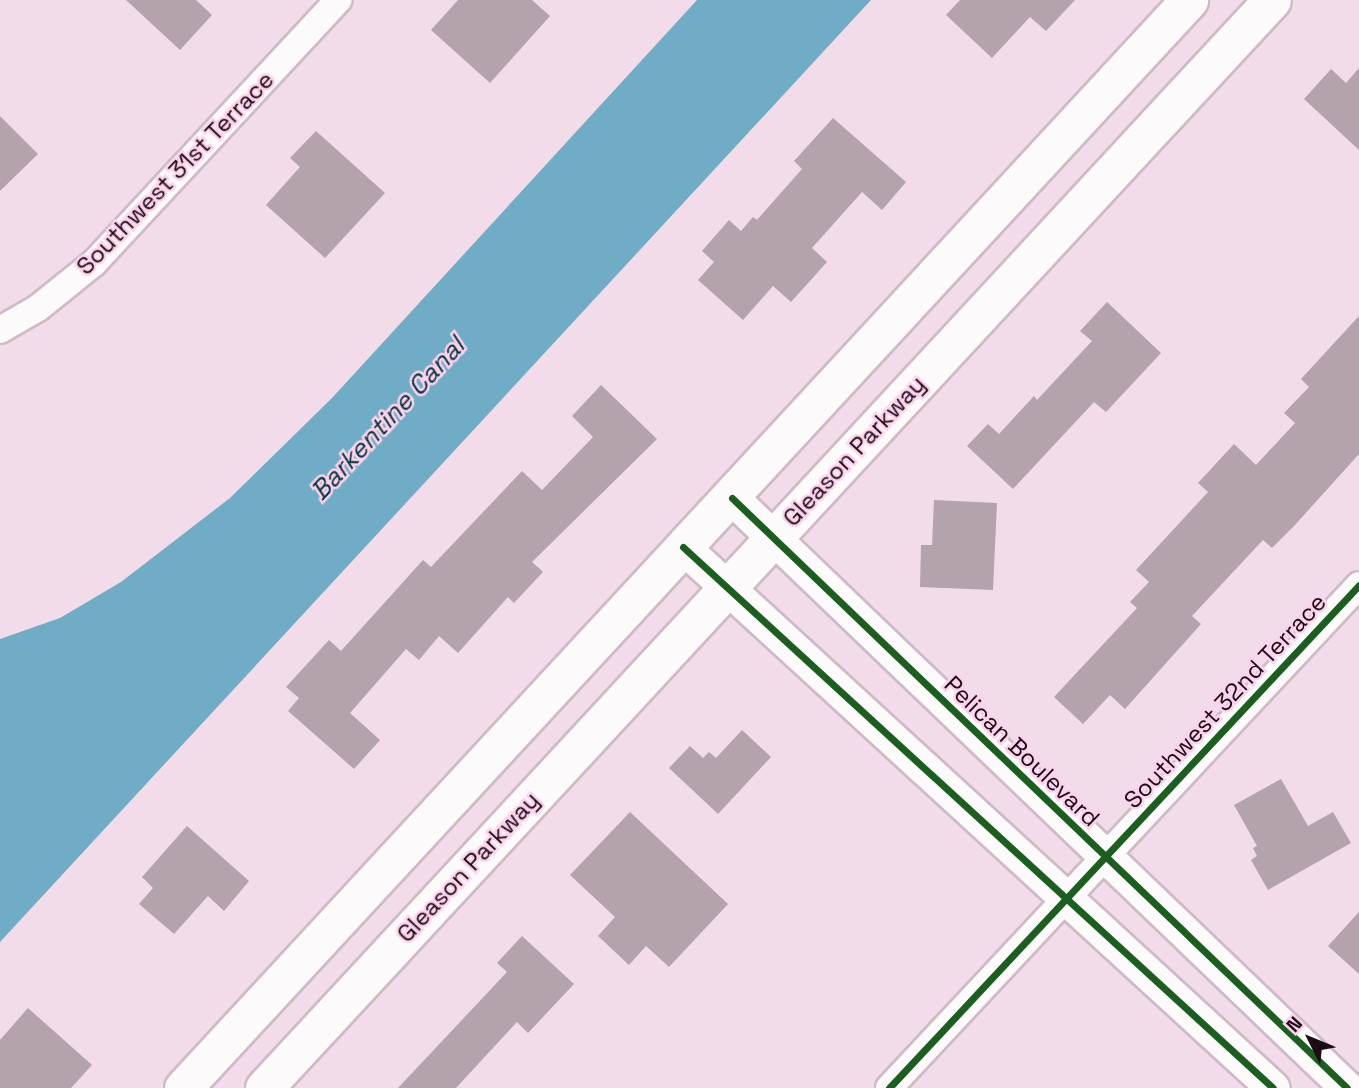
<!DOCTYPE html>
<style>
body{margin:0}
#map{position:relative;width:1359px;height:1088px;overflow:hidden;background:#f2dce9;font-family:"Space Grotesk",sans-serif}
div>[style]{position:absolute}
.water>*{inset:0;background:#70acc5}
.building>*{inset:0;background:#b4a2ac}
.roads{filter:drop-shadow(2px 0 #cebbc6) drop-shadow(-2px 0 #cebbc6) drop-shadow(0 2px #cebbc6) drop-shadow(0 -2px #cebbc6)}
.minor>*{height:26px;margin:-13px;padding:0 13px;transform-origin:13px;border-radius:13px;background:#fdfafc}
.tertiary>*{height:33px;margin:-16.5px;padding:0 16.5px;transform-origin:16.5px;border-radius:16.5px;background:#fdfafc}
.secondary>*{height:37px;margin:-18.5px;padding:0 18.5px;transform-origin:18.5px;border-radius:18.5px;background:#fdfafc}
.cycleway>*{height:7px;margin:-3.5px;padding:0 3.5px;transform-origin:3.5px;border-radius:3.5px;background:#1b5e20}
span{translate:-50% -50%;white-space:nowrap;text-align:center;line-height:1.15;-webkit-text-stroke:5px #fbd3ea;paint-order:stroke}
.street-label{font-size:24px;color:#1c0c16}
.water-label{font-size:26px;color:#063340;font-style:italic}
.north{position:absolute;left:1275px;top:1004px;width:70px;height:70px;-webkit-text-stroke:5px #fbd3ea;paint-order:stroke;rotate:313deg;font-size:19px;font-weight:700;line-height:28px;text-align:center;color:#1c0c16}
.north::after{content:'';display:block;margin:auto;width:24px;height:32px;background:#1c0c16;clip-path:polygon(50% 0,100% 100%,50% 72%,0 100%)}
</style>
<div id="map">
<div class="water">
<i style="clip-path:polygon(697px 0,871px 0,0 942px,0 639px,60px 618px,121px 582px,230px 498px,332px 398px)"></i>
</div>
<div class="building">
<i style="clip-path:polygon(126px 0,196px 0,212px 15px,180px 50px)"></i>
<i style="clip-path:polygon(458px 0,532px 0,550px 16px,490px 83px,431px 30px)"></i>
<i style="clip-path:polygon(960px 0,1075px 0,1046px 31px,1030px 17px,992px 58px,946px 15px)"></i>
<i style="clip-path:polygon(1359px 68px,1359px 150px,1304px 99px,1331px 69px,1346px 83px)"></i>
<i style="clip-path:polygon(0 116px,38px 154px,0 191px)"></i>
<i style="clip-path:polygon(833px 118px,906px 182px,882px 210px,862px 192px,812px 248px,827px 262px,791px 302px,773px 286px,743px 320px,698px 280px,714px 262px,702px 251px,729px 220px,741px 231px,753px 217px,757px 220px,802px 169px,794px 161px)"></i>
<i style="clip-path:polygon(316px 131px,385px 193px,325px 258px,266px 205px,300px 167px,290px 158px)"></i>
<i style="clip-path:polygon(1107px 302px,1161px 353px,1106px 412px,1094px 402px,1013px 489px,967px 446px,988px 424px,999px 434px,1034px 396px,1037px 400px,1092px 341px,1080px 331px)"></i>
<i style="clip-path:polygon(1359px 316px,1359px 454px,1294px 526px,1272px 548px,1263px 540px,1192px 616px,1201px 624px,1125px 709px,1110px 695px,1083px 724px,1054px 697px,1137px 608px,1130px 602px,1149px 582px,1136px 570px,1208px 492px,1198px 483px,1234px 444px,1256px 465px,1295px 423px,1284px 413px,1309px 387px,1301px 379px)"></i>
<i style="clip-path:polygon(601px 385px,657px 439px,532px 562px,543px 572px,514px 603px,508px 597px,458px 653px,439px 636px,419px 660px,406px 649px,350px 713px,380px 740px,354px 769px,288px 711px,299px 698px,286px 687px,329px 640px,341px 651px,423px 560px,431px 567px,522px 471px,542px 490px,593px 437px,572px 416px)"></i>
<i style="clip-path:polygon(934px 500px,997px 503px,993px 590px,920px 587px,921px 545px,932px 545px)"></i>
<i style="clip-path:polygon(742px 730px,771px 757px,718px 814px,669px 768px,690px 746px,703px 758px,709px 752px,716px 758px)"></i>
<i style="clip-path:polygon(1281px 779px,1308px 826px,1333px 812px,1351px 843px,1268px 890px,1251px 860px,1257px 856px,1253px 848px,1257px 846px,1234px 805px)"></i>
<i style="clip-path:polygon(630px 812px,728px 904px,669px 967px,646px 946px,629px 965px,598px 936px,615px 917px,570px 875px)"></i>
<i style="clip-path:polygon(187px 826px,249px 881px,224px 911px,208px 896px,174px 934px,139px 904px,153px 888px,142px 877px)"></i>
<i style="clip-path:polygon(1359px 912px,1359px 974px,1328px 946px)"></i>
<i style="clip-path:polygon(522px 936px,574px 984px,528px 1033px,517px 1022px,456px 1088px,398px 1088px,507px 972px,497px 963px)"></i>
<i style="clip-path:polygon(28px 1008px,92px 1065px,71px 1088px,0 1088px,0 1040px)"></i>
</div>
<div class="roads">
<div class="minor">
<i style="left:0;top:330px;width:44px;rotate:-30.1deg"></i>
<i style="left:38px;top:308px;width:72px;rotate:-38.8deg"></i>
<i style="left:94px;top:263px;width:359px;rotate:-47.1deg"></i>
<i style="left:889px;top:1088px;width:688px;rotate:-46.94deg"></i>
</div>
<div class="tertiary">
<i style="left:732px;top:498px;width:852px;rotate:43.81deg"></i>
<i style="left:683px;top:547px;width:800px;rotate:42.52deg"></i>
</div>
<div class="secondary">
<i style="left:183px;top:1088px;width:1482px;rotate:-47.24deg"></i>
<i style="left:264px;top:1088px;width:1483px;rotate:-47.19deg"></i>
</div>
</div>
<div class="cycleway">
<i style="left:732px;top:498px;width:852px;rotate:43.81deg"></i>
<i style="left:683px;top:547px;width:800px;rotate:42.52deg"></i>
<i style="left:889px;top:1088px;width:688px;rotate:-46.94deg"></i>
</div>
<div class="street-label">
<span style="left:175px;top:173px;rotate:-46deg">Southwest 31st Terrace</span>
<span style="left:854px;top:451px;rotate:-47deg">Gleason Parkway</span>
<span style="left:1225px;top:701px;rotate:-47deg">Southwest 32nd Terrace</span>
<span style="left:1022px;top:751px;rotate:44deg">Pelican Boulevard</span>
<span style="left:468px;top:867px;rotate:-47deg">Gleason Parkway</span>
</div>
<div class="water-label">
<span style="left:388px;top:419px;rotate:-47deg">Barkentine Canal</span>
</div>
<div class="north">N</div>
</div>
